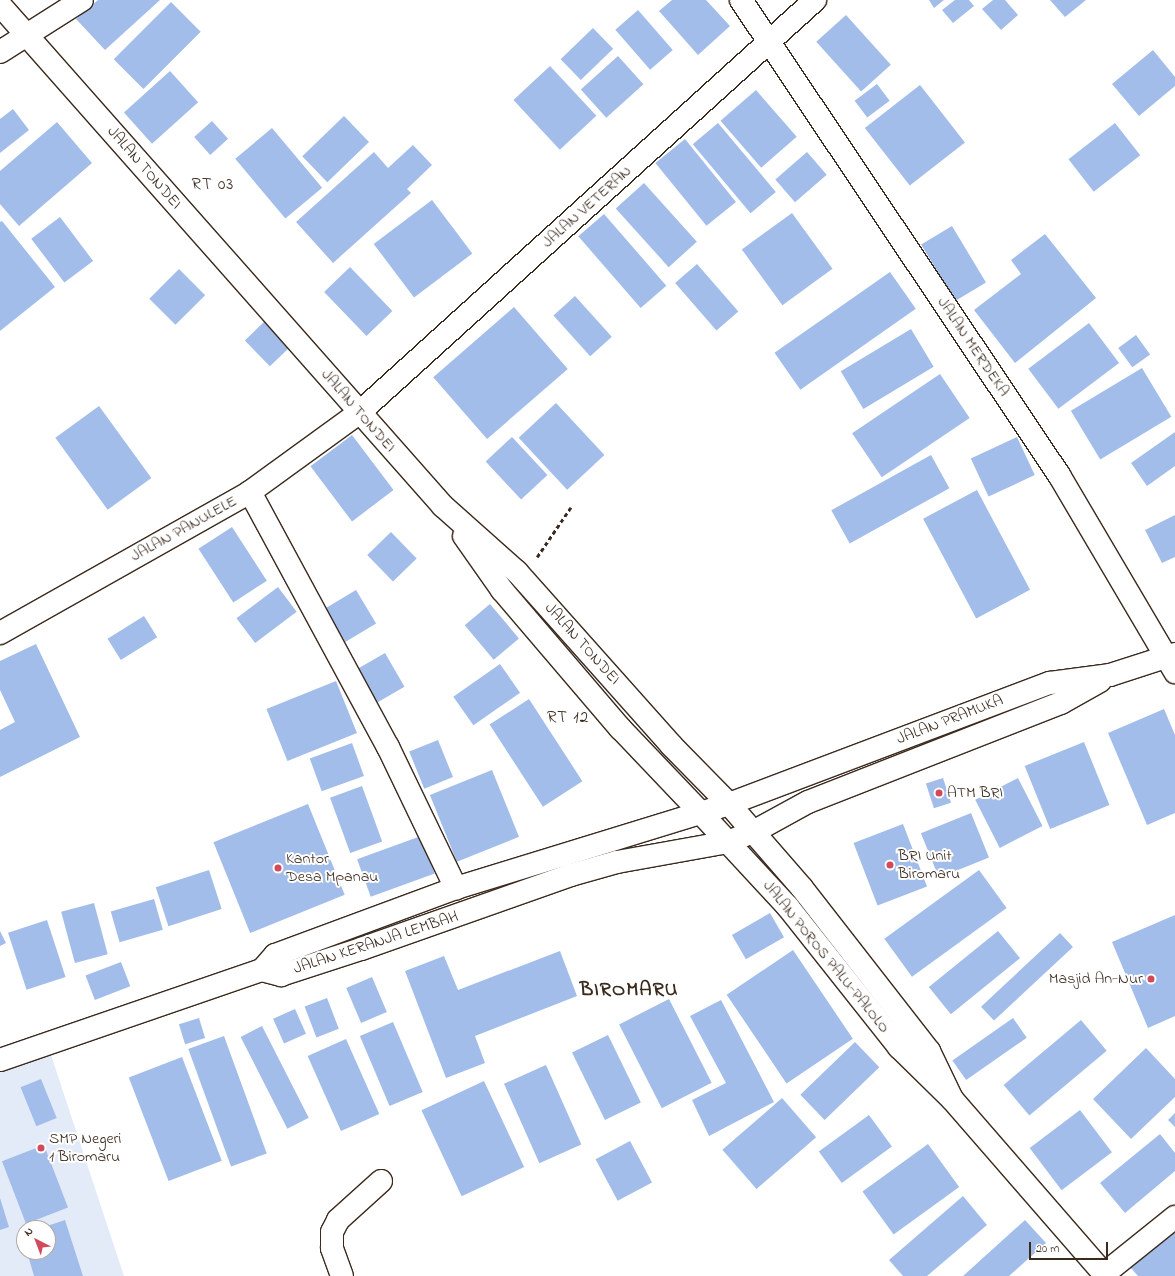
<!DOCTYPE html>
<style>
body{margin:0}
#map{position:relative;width:1175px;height:1276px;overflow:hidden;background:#fff;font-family:"Indie Flower",sans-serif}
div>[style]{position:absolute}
.built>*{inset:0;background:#e3ebf9}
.building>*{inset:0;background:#a2bdea;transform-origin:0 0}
.path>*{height:2.5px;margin-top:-1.25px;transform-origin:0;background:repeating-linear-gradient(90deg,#3b2a1e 0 4px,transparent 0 7px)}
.roads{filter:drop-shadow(1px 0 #3b2a1e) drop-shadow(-1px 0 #3b2a1e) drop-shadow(0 1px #3b2a1e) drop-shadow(0 -1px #3b2a1e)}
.minor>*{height:22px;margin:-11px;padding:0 11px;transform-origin:11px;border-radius:11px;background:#fff}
.primary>*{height:22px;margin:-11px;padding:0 11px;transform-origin:11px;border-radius:11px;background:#fff}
.dots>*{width:11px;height:11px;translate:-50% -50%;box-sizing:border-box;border:2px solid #fff;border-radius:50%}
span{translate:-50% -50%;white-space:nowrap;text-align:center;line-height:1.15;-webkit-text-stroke:4px #fff;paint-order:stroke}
.street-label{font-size:16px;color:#3b2a1e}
.poi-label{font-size:16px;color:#3b2a1e}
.left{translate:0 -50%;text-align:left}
.right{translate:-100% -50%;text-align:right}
.neighbourhood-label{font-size:17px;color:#3b2a1e;letter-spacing:1px}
.district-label{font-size:20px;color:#3b2a1e;font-weight:700;letter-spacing:1px}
.north{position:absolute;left:16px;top:1220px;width:40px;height:40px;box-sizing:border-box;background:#fff;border:1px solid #b1aaa5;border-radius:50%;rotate:318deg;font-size:11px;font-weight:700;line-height:16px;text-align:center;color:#3b2a1e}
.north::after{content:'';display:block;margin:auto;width:14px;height:18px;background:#d1495b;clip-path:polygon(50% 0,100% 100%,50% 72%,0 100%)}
.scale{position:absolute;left:1029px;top:1242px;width:79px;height:18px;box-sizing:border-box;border:2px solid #3b2a1e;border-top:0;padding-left:5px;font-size:12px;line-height:14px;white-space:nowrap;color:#3b2a1e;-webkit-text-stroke:3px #fff;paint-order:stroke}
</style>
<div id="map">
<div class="built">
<i style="clip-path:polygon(evenodd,50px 1052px,124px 1276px,0 1276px,0 1068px,50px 1052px,24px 1228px,48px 1228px,48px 1252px,24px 1252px,24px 1228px)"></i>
</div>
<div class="building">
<i style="clip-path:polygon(98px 0,160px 0,105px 50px,76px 19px)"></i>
<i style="clip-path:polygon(672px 0,706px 0,730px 26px,698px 55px,659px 11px)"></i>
<i style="clip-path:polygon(929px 0,944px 0,934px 8px)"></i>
<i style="clip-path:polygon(955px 0,969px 0,974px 6px,953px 23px,942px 10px)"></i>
<i style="clip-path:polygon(993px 0,1005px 0,1018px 15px,1001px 30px,982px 9px)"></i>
<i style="clip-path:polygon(1050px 0,1086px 0,1065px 17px)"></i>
<i style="left:171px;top:2px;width:42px;height:81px;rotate:45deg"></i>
<i style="left:638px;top:10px;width:53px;height:30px;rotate:49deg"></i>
<i style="left:846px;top:15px;width:67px;height:40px;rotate:48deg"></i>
<i style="left:593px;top:28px;width:29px;height:45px;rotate:46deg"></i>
<i style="clip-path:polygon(1153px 50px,1175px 77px,1175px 86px,1139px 116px,1112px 84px)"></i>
<i style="left:618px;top:56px;width:38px;height:50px;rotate:48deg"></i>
<i style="left:550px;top:66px;width:68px;height:50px;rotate:47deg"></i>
<i style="left:170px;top:71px;width:42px;height:62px;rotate:48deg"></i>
<i style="left:877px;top:84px;width:21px;height:28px;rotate:53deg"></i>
<i style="left:920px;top:85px;width:73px;height:70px;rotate:52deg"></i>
<i style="left:756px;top:90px;width:62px;height:47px;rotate:49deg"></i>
<i style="clip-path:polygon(13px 109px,29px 130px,0 153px,0 119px)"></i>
<i style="left:344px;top:116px;width:36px;height:58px;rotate:46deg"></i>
<i style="left:212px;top:121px;width:24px;height:24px;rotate:48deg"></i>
<i style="clip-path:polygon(57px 122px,92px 163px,19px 226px,0 204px,0 171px)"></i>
<i style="left:718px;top:123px;width:90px;height:33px;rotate:50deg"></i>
<i style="left:1115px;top:123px;width:41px;height:59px;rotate:52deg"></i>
<i style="left:272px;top:128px;width:78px;height:48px;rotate:50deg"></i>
<i style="left:685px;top:139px;width:81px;height:38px;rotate:51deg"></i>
<i style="clip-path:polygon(413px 145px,432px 165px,407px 189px,411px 193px,333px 263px,296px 222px,374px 152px,388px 168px)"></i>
<i style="left:807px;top:152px;width:30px;height:42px;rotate:49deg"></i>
<i style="left:644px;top:183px;width:79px;height:38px;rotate:48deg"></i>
<i style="left:432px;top:200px;width:67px;height:73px;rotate:53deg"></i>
<i style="left:792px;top:213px;width:69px;height:62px;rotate:54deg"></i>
<i style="left:604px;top:214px;width:95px;height:34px;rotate:49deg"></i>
<i style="left:60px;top:217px;width:55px;height:36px;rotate:53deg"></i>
<i style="clip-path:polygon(2px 221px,55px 287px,0 331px,0 222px)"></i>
<i style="left:952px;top:226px;width:66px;height:36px;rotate:59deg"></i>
<i style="clip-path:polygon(1045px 234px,1096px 298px,1015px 363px,974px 310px,1021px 274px,1011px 260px)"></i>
<i style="left:697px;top:264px;width:63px;height:29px;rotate:49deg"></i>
<i style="left:350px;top:267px;width:61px;height:36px;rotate:46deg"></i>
<i style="left:179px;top:269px;width:37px;height:42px;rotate:45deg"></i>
<i style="left:890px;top:272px;width:45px;height:141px;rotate:55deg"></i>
<i style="left:575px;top:296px;width:55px;height:29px;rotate:48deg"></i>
<i style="left:514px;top:307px;width:82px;height:107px;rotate:49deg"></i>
<i style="left:265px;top:321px;width:36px;height:28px;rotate:46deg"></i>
<i style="left:1089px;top:323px;width:50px;height:76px;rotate:53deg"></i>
<i style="left:911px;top:329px;width:44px;height:82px;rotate:59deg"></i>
<i style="left:1136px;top:335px;width:24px;height:22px;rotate:54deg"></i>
<i style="left:1142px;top:368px;width:57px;height:83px;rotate:59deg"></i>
<i style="left:940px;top:374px;width:53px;height:106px;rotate:56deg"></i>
<i style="left:556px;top:403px;width:71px;height:51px;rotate:47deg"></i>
<i style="left:99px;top:406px;width:89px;height:54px;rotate:54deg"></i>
<i style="clip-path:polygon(1175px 432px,1175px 466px,1147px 486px,1131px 463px)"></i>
<i style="left:352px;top:435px;width:69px;height:52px;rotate:53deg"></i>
<i style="left:512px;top:437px;width:52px;height:36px;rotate:47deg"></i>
<i style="left:1017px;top:437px;width:42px;height:51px;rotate:65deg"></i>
<i style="left:931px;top:455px;width:38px;height:114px;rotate:61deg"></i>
<i style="left:977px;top:490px;width:113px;height:61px;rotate:62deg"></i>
<i style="clip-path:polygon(1175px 515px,1175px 557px,1162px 563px,1145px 530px)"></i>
<i style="left:232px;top:527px;width:64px;height:40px;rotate:57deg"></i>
<i style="left:391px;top:532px;width:37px;height:33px;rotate:46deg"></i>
<i style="left:278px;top:587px;width:31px;height:52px;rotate:53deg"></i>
<i style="left:356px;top:590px;width:39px;height:36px;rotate:59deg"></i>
<i style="left:490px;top:604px;width:45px;height:33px;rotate:50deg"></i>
<i style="left:144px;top:616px;width:25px;height:43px;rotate:58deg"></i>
<i style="clip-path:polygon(36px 644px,80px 737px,0 777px,0 730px,15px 722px,0 690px,0 661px)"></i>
<i style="left:385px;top:653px;width:39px;height:36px;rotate:60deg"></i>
<i style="left:500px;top:664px;width:35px;height:57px;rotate:55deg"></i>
<i style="left:336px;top:681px;width:56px;height:75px;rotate:68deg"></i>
<i style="left:529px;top:699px;width:98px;height:47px;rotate:57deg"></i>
<i style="clip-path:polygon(1164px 709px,1175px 735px,1175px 813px,1147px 825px,1108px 733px)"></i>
<i style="left:438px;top:740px;width:40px;height:31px;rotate:68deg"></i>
<i style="left:1084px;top:742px;width:68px;height:64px;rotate:68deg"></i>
<i style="left:352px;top:743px;width:35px;height:45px;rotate:70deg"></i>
<i style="left:492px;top:770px;width:72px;height:67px;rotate:68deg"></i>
<i style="left:943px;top:778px;width:26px;height:18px;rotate:72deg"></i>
<i style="left:1018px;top:778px;width:54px;height:48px;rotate:63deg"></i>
<i style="left:362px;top:786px;width:59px;height:34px;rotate:70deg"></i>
<i style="left:308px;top:804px;width:98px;height:102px;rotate:68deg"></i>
<i style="left:971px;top:813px;width:48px;height:54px;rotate:68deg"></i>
<i style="left:903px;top:824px;width:67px;height:53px;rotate:69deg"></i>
<i style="left:421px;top:836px;width:40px;height:68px;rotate:70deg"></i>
<i style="left:209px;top:870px;width:41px;height:56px;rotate:72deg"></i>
<i style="left:979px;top:870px;width:47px;height:117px;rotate:54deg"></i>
<i style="left:154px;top:899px;width:32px;height:45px;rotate:74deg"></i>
<i style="left:94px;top:903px;width:53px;height:34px;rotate:75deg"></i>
<i style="left:770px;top:913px;width:28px;height:44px;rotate:60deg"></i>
<i style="clip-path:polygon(1175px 915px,1175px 1016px,1148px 1028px,1112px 942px)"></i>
<i style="left:47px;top:920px;width:60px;height:41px;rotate:72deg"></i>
<i style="clip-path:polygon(0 931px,6px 943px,0 946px)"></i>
<i style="left:998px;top:931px;width:35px;height:89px;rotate:51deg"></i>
<i style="left:1060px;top:933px;width:19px;height:108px;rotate:47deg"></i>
<i style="left:793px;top:950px;width:107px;height:80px;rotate:56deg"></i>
<i style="clip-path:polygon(560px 951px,577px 996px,475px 1036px,485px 1063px,446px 1078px,405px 971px,444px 956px,458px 990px)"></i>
<i style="left:121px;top:962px;width:26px;height:38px;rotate:69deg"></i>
<i style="left:372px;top:977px;width:38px;height:28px;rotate:67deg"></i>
<i style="left:327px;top:998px;width:33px;height:24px;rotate:69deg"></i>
<i style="left:669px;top:999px;width:94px;height:56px;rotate:63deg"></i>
<i style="clip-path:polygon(721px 1000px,774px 1102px,709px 1136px,692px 1100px,726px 1083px,690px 1016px)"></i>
<i style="left:295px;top:1009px;width:27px;height:24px;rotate:66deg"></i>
<i style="left:199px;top:1018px;width:21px;height:21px;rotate:73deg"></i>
<i style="left:1013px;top:1018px;width:24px;height:74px;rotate:55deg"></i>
<i style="left:1081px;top:1020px;width:40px;height:101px;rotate:50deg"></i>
<i style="left:393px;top:1022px;width:76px;height:36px;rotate:67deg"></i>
<i style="left:262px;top:1026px;width:103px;height:24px;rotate:63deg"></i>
<i style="left:608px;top:1035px;width:75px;height:40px;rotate:64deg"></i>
<i style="left:224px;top:1036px;width:125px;height:38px;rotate:70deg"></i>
<i style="left:346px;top:1039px;width:82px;height:42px;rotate:66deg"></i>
<i style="left:855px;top:1042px;width:35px;height:76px;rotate:46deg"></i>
<i style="clip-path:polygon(1146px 1048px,1175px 1079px,1175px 1097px,1131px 1139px,1093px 1099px)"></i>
<i style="left:182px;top:1057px;width:111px;height:57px;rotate:69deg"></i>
<i style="left:546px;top:1065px;width:87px;height:46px;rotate:66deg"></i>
<i style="left:41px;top:1079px;width:42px;height:22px;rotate:68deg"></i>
<i style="left:484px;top:1081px;width:95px;height:69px;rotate:65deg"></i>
<i style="left:782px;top:1098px;width:52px;height:79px;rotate:49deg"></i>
<i style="left:1080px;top:1110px;width:53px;height:63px;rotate:53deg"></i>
<i style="clip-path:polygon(1175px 1113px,1175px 1127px,1168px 1120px)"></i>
<i style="left:869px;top:1115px;width:39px;height:62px;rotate:54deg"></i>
<i style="clip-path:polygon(1160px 1134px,1175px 1153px,1175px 1171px,1125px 1213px,1100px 1183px)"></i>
<i style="left:630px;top:1141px;width:47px;height:39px;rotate:62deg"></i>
<i style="left:928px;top:1144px;width:53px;height:81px;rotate:54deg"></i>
<i style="left:44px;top:1145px;width:67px;height:45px;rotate:69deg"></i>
<i style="clip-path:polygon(963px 1196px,987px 1225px,927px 1276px,903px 1276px,889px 1260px)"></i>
<i style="clip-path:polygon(0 1198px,9px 1227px,0 1230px)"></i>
<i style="clip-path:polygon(65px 1220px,83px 1276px,34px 1276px,27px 1252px,48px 1252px,48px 1228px,41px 1228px)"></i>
<i style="clip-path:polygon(1025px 1220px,1046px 1243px,1009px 1276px,963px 1276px)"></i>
<i style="clip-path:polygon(1175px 1230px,1175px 1276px,1138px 1276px,1130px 1267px)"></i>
</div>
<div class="path">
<i style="left:537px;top:557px;width:60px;rotate:-55.8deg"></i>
</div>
<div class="roads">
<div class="minor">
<i style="left:741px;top:0;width:572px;rotate:56.2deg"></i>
<i style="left:1059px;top:475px;width:229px;rotate:59.5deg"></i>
<i style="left:0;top:5px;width:669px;rotate:48.52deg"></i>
<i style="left:443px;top:506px;width:99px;rotate:41.7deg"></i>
<i style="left:517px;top:572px;width:232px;rotate:48.3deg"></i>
<i style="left:671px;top:745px;width:83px;rotate:45.5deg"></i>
<i style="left:729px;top:804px;width:343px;rotate:-20.7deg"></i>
<i style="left:1050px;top:683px;width:61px;rotate:-7.6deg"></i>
<i style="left:1110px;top:675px;width:68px;rotate:-17.9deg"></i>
<i style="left:0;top:52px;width:97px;rotate:-32.4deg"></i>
<i style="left:250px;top:492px;width:290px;rotate:61.6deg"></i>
<i style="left:388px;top:747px;width:157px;rotate:64.3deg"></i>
<i style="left:464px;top:536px;width:66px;rotate:54.9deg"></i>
<i style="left:502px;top:590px;width:182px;rotate:49.5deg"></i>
<i style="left:620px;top:728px;width:117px;rotate:46.4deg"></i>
<i style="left:0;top:633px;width:287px;rotate:-29.4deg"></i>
<i style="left:250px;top:492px;width:136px;rotate:-36deg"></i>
<i style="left:360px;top:412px;width:614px;rotate:-42.16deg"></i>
<i style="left:755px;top:831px;width:60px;rotate:-28.7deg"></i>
<i style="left:808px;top:802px;width:272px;rotate:-21.4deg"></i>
<i style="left:1061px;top:703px;width:45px;rotate:-29.4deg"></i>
<i style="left:1104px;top:1274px;width:91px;rotate:-38.8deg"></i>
<i style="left:342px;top:1276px;width:30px;rotate:-110deg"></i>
<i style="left:332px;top:1248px;width:16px;rotate:-90deg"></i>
<i style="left:332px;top:1232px;width:13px;rotate:-63deg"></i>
<i style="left:338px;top:1220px;width:58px;rotate:-42.2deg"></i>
</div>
<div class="primary">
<i style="left:701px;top:813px;width:128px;rotate:47.2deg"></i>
<i style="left:788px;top:907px;width:179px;rotate:51.6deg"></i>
<i style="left:899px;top:1047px;width:74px;rotate:44.5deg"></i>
<i style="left:952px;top:1099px;width:235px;rotate:49deg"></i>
<i style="left:262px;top:970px;width:20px;rotate:-49deg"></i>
<i style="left:275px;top:955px;width:193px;rotate:-20.3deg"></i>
<i style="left:456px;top:888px;width:286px;rotate:-17.1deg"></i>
<i style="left:729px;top:804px;width:111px;rotate:49deg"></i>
<i style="left:802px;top:888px;width:207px;rotate:52.1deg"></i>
<i style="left:929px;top:1051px;width:53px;rotate:64.4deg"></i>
<i style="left:0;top:1060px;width:277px;rotate:-19deg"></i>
<i style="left:262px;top:970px;width:20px;rotate:15deg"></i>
<i style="left:281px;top:975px;width:84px;rotate:-18deg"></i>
<i style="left:361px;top:949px;width:223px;rotate:-19.4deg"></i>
<i style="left:571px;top:875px;width:48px;rotate:-15.8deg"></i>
<i style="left:617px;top:862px;width:113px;rotate:-10.2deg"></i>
<i style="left:728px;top:842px;width:29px;rotate:-22deg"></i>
</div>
</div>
<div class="dots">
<i style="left:939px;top:793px;background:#d1495b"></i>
<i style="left:890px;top:865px;background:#d1495b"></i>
<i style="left:278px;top:868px;background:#d1495b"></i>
<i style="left:1151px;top:979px;background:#d1495b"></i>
<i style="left:41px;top:1148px;background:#d1495b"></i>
</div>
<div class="street-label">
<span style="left:144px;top:168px;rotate:49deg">JALAN TONDEI</span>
<span style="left:587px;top:207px;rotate:-42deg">JALAN VETERAN</span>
<span style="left:973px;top:347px;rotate:56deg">JALAN MERDEKA</span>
<span style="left:358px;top:411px;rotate:49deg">JALAN TONDEI</span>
<span style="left:184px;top:529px;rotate:-29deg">JALAN PANULELE</span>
<span style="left:582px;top:644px;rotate:48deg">JALAN TONDEI</span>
<span style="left:950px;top:720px;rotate:-21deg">JALAN PRAMUKA</span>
<span style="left:376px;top:943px;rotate:-18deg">JALAN KERANJA LEMBAH</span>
<span style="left:826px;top:957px;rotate:51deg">JALAN POROS PALU-PALOLO</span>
</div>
<div class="poi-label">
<span class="left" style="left:947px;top:793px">ATM BRI</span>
<span class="left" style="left:898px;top:865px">BRI Unit<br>Biromaru</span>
<span class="left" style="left:286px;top:868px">Kantor<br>Desa Mpanau</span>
<span class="right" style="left:1143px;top:979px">Masjid An-Nur</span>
<span class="left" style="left:49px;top:1148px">SMP Negeri<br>1 Biromaru</span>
</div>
<div class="neighbourhood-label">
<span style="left:213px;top:185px">RT 03</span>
<span style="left:568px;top:718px">RT 12</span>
</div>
<div class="district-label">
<span style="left:629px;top:990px">BIROMARU</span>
</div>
<div class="north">N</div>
<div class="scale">20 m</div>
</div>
